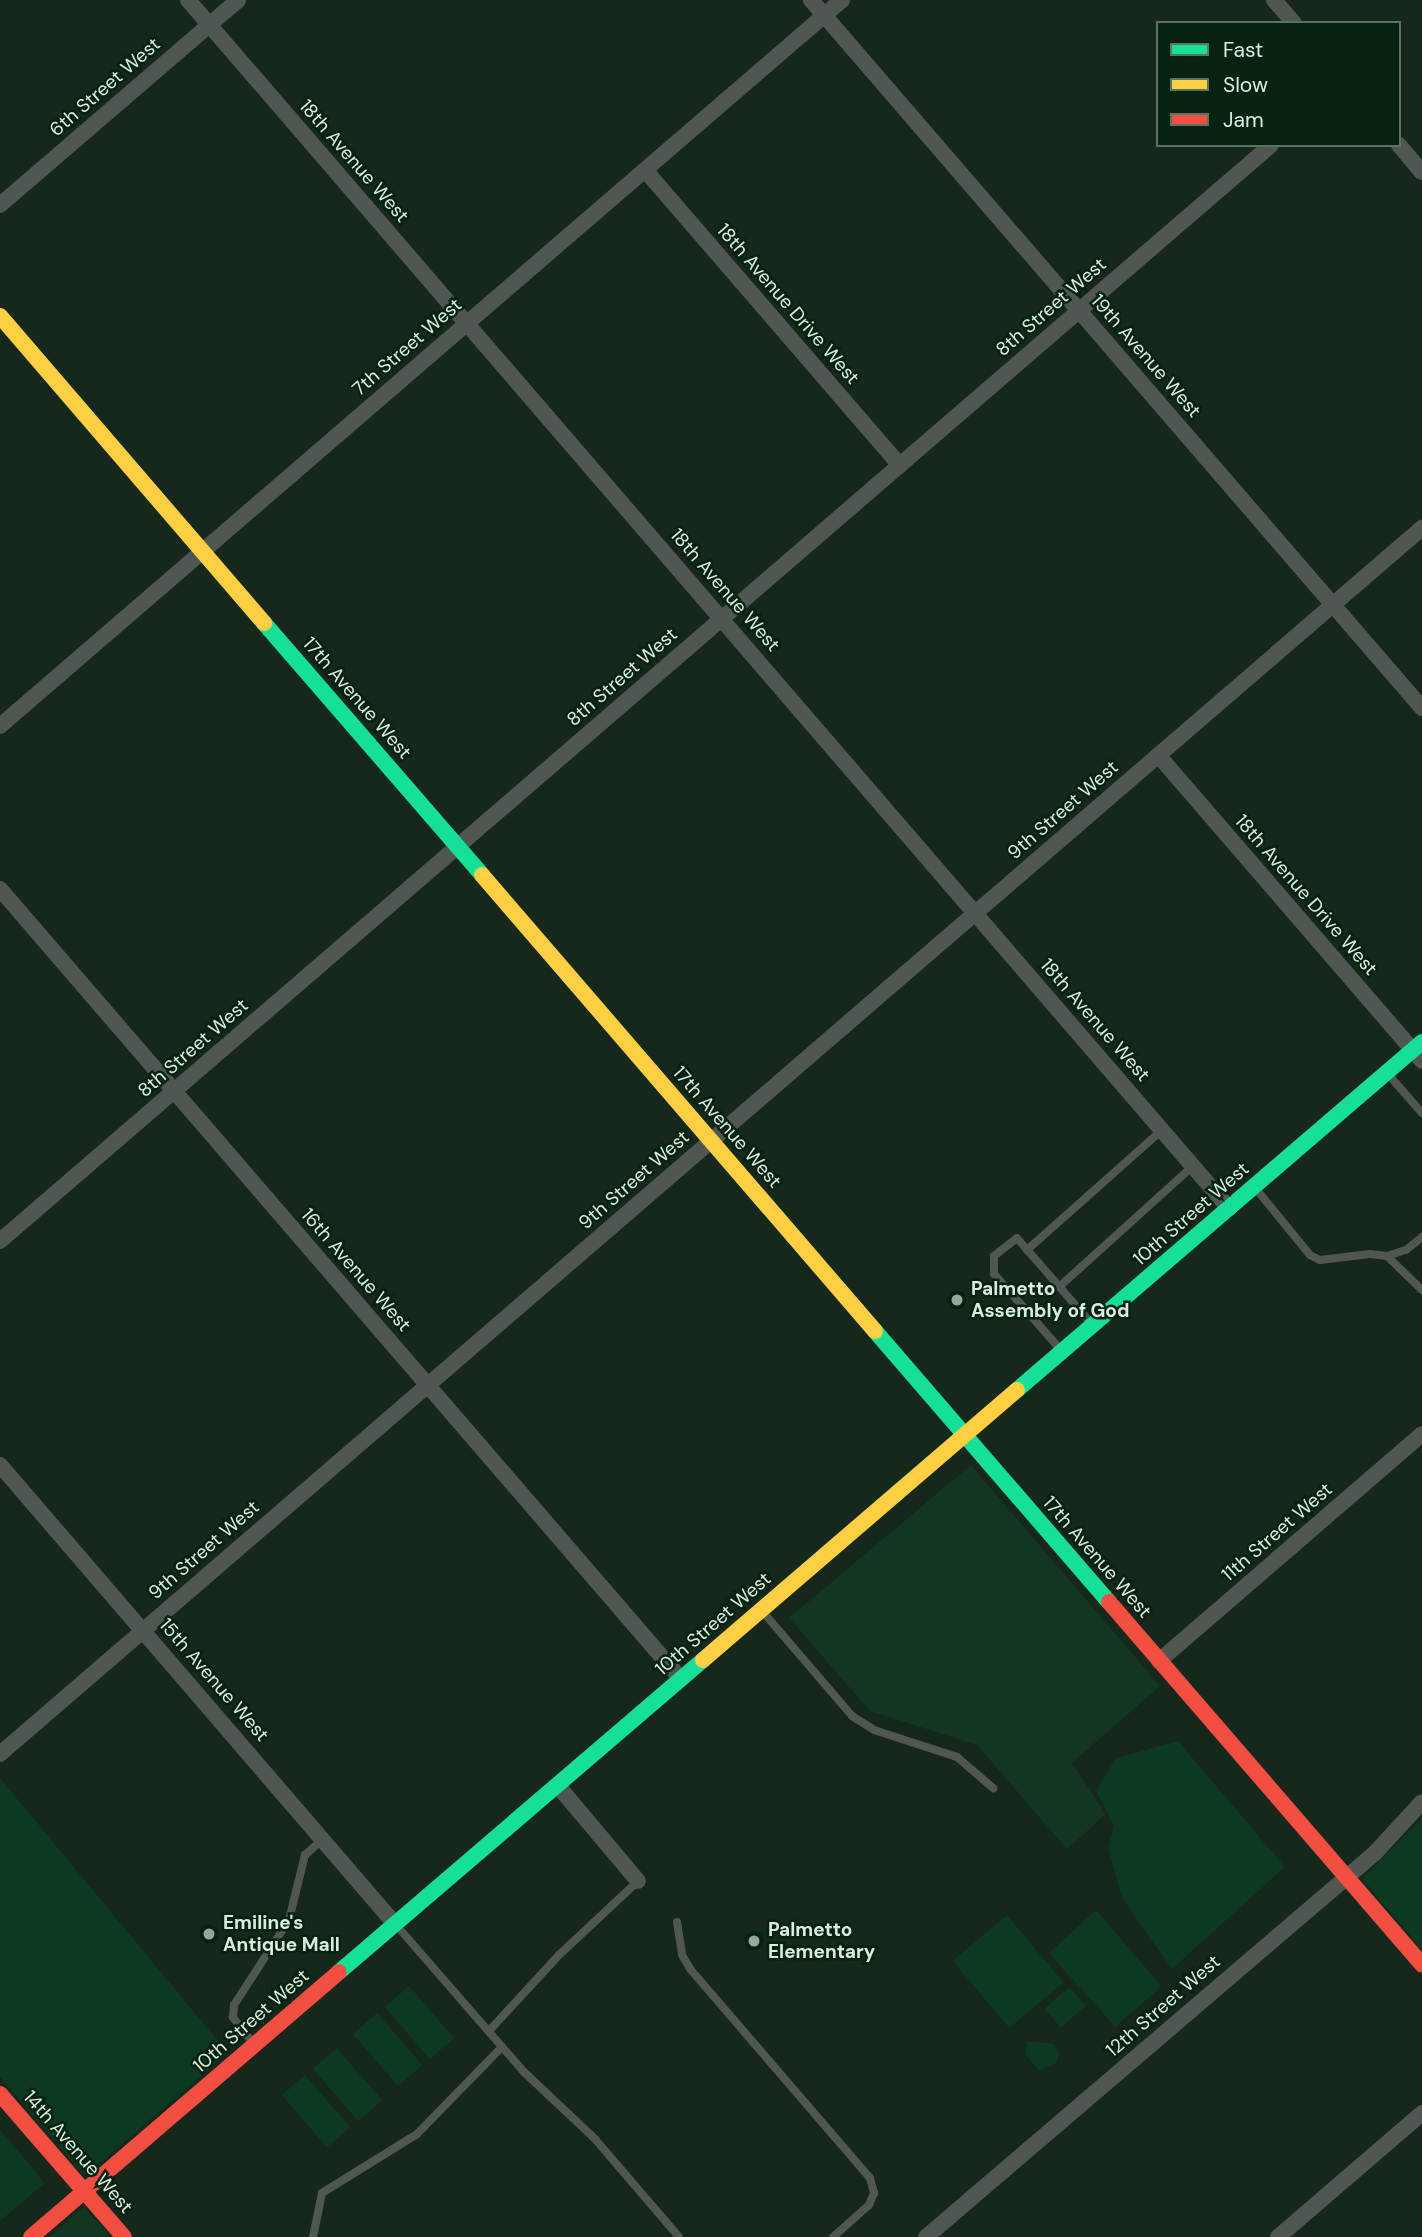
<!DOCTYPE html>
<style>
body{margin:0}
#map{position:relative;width:1422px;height:2237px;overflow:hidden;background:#16271c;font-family:"DM Sans",sans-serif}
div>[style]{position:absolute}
.built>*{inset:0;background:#133620}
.green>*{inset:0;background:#0c391f;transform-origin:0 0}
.lane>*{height:8px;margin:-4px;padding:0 4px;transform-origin:4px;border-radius:4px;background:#505752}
.street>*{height:16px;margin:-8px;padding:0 8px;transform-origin:8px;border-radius:8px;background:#505752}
.fast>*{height:16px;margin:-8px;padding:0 8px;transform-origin:8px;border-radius:8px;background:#16e098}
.slow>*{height:16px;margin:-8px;padding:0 8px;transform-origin:8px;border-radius:8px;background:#ffcf43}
.jam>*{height:16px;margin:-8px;padding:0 8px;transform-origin:8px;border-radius:8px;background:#f24e42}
.dots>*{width:19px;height:19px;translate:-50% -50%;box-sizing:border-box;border:4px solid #062311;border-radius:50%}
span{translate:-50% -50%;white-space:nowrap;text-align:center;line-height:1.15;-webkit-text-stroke:5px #062311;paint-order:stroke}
.street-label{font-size:19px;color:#dbecdf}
.poi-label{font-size:19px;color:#dbecdf;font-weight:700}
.left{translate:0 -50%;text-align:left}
.legend{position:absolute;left:1156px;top:21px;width:245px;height:126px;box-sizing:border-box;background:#062311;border:2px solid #5b7363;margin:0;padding:9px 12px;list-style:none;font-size:21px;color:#dbecdf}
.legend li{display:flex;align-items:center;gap:14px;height:35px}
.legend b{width:35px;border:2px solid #5b7363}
</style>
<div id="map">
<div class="built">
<i style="clip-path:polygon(971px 1465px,1160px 1686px,1072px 1763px,1106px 1814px,1067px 1849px,977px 1745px,870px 1711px,789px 1618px)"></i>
<i style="clip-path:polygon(84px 2207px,111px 2237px,49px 2237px)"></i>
</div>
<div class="green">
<i style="clip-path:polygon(1178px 1741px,1285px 1867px,1172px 1969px,1122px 1898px,1108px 1848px,1114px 1826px,1096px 1791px,1116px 1758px)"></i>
<i style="clip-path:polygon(0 1778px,228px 2053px,85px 2176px,0 2077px)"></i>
<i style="clip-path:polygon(1422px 1818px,1422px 1950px,1362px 1879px)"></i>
<i style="clip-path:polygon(1096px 1910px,1160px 1984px,1159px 1989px,1115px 2027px,1049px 1953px)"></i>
<i style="left:1007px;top:1915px;width:88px;height:71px;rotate:50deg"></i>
<i style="left:409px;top:1986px;width:69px;height:32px;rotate:49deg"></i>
<i style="left:1069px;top:1987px;width:25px;height:33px;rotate:48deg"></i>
<i style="left:377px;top:2013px;width:69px;height:32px;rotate:49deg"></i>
<i style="clip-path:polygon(1027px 2041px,1054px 2044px,1059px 2053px,1056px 2063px,1039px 2071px,1025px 2054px)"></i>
<i style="left:337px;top:2048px;width:69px;height:32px;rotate:49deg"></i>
<i style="left:305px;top:2075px;width:69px;height:31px;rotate:49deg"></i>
<i style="clip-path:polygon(0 2129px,45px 2183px,0 2221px)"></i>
</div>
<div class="lane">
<i style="left:1387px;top:1073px;width:53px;rotate:48.8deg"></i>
<i style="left:1256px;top:1189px;width:85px;rotate:50.7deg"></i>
<i style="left:1310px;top:1255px;width:11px;rotate:27deg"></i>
<i style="left:1320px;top:1260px;width:50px;rotate:-6.8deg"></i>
<i style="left:1370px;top:1254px;width:17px;rotate:7deg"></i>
<i style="left:1387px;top:1256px;width:20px;rotate:-18deg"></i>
<i style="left:1406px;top:1250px;width:21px;rotate:-39deg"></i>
<i style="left:1027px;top:1250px;width:181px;rotate:-41.6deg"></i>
<i style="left:1387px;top:1256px;width:49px;rotate:44.2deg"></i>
<i style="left:1059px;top:1287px;width:181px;rotate:-42.1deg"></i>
<i style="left:1060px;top:1349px;width:100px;rotate:-131.3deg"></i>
<i style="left:994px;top:1274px;width:18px;rotate:-90deg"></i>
<i style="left:994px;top:1256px;width:29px;rotate:-38deg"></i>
<i style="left:1017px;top:1238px;width:113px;rotate:49deg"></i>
<i style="left:763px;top:1612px;width:137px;rotate:49.4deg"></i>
<i style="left:852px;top:1716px;width:26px;rotate:32deg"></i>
<i style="left:874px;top:1730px;width:87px;rotate:18deg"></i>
<i style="left:957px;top:1757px;width:48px;rotate:40.7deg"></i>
<i style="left:677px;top:1922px;width:33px;rotate:81deg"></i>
<i style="left:682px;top:1955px;width:17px;rotate:59deg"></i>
<i style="left:691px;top:1970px;width:274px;rotate:49.3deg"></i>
<i style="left:870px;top:2178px;width:16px;rotate:75deg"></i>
<i style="left:874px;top:2193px;width:13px;rotate:113deg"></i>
<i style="left:869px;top:2205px;width:48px;rotate:138.4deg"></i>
<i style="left:397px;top:1926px;width:194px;rotate:49deg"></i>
<i style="left:524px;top:2072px;width:98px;rotate:43.3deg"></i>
<i style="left:595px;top:2139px;width:129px;rotate:49.4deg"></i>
<i style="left:489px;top:2031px;width:103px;rotate:-47.4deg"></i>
<i style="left:559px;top:1955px;width:108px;rotate:-43.1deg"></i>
<i style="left:253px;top:2043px;width:33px;rotate:-128deg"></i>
<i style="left:233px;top:2017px;width:12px;rotate:-85deg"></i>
<i style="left:234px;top:2005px;width:101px;rotate:-57.1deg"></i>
<i style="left:289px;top:1920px;width:67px;rotate:-76.2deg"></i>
<i style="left:305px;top:1855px;width:24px;rotate:-42deg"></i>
<i style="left:313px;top:2237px;width:45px;rotate:-78.4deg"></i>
<i style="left:322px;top:2193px;width:112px;rotate:-31.8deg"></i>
<i style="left:417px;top:2134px;width:122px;rotate:-45.7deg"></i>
</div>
<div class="street">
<i style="left:188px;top:0;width:1595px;rotate:49.25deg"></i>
<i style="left:811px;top:0;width:935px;rotate:49.21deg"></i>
<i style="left:1274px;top:0;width:30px;rotate:49deg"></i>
<i style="left:1399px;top:145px;width:35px;rotate:50deg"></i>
<i style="left:645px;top:170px;width:390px;rotate:49.2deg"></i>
<i style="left:0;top:205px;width:314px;rotate:-40.7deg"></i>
<i style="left:0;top:726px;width:1112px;rotate:-40.77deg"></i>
<i style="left:1158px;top:755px;width:404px;rotate:49.2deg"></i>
<i style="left:0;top:889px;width:1043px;rotate:49.24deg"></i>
<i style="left:0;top:1241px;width:1678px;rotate:-40.77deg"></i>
<i style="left:0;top:1465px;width:606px;rotate:49.29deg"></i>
<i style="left:1159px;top:1661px;width:347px;rotate:-40.8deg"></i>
<i style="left:0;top:1754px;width:1878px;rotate:-40.77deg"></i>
<i style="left:558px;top:1786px;width:124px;rotate:49.9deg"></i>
<i style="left:926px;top:2237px;width:591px;rotate:-40.54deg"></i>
<i style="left:1375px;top:1853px;width:69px;rotate:-47.3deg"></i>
<i style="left:1278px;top:2237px;width:190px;rotate:-40.7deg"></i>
</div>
<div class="fast">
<i style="left:264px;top:623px;width:333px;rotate:49.1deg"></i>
<i style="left:875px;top:1331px;width:358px;rotate:49.2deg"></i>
<i style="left:1017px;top:1390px;width:534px;rotate:-40.67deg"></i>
<i style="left:339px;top:1972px;width:479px;rotate:-40.6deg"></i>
</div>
<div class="slow">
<i style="left:0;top:316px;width:405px;rotate:49.3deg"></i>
<i style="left:482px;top:875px;width:602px;rotate:49.24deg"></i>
<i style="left:703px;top:1660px;width:414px;rotate:-40.7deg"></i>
</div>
<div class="jam">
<i style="left:1109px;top:1602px;width:479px;rotate:49.2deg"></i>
<i style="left:0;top:2094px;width:189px;rotate:49.1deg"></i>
<i style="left:31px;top:2237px;width:406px;rotate:-40.7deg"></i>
</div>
<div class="dots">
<i style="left:957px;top:1300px;background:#96a79b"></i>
<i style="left:209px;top:1934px;background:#96a79b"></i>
<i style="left:754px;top:1941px;background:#96a79b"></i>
</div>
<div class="street-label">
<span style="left:105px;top:87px;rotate:-41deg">6th Street West</span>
<span style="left:354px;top:161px;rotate:49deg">18th Avenue West</span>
<span style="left:788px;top:304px;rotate:49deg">18th Avenue Drive West</span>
<span style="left:1051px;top:307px;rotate:-41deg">8th Street West</span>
<span style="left:407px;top:347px;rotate:-41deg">7th Street West</span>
<span style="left:1146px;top:356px;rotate:49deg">19th Avenue West</span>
<span style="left:725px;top:590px;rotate:49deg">18th Avenue West</span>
<span style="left:622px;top:677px;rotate:-41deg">8th Street West</span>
<span style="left:357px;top:698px;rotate:49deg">17th Avenue West</span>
<span style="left:1063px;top:810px;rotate:-41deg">9th Street West</span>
<span style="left:1306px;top:895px;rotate:49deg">18th Avenue Drive West</span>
<span style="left:1095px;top:1020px;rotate:49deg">18th Avenue West</span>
<span style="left:193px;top:1048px;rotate:-41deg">8th Street West</span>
<span style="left:727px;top:1127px;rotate:49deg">17th Avenue West</span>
<span style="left:634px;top:1180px;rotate:-41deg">9th Street West</span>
<span style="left:1191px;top:1214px;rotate:-41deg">10th Street West</span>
<span style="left:356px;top:1270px;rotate:49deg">16th Avenue West</span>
<span style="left:1277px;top:1532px;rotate:-41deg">11th Street West</span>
<span style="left:204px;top:1550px;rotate:-41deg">9th Street West</span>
<span style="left:1097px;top:1557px;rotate:49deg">17th Avenue West</span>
<span style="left:713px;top:1624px;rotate:-41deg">10th Street West</span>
<span style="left:214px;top:1680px;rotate:49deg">15th Avenue West</span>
<span style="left:1163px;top:2006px;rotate:-41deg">12th Street West</span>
<span style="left:251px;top:2021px;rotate:-41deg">10th Street West</span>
<span style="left:78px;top:2152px;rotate:49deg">14th Avenue West</span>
</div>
<div class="poi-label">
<span class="left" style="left:971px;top:1300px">Palmetto<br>Assembly of God</span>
<span class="left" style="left:223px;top:1934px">Emiline's<br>Antique Mall</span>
<span class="left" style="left:768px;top:1941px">Palmetto<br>Elementary</span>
</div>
<ul class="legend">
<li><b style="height:9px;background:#16e098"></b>Fast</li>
<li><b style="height:9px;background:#ffcf43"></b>Slow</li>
<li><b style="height:9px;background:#f24e42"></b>Jam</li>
</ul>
</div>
